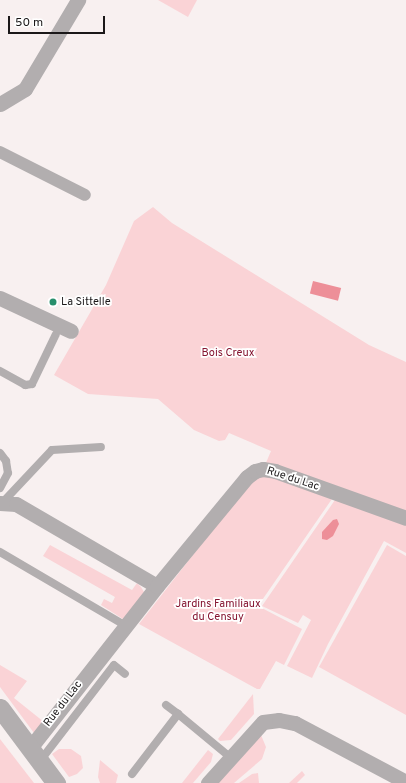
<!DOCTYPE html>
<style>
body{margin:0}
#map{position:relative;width:406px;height:783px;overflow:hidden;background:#f8f0f0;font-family:Overpass,sans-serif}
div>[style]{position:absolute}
.green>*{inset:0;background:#fad3d6}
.water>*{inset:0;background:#ed8f98;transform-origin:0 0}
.service>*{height:8px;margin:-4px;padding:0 4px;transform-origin:4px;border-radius:4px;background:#b2aeaf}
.pedestrian>*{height:12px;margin:-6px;padding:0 6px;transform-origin:6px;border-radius:6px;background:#b2aeaf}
.minor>*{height:15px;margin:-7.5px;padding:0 7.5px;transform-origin:7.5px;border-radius:7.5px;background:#b2aeaf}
.tertiary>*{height:19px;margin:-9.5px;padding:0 9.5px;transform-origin:9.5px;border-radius:9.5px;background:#b2aeaf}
.dots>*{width:11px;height:11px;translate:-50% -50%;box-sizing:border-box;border:2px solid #fff;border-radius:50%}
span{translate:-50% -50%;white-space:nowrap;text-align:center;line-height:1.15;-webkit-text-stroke:3.5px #fff;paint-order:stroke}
.poi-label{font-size:11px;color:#1b1819}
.left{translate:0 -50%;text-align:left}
.park-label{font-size:11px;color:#841430}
.street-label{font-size:11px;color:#1b1819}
.scale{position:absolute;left:8px;top:16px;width:97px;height:18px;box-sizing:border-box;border:2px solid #1b1819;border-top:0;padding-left:5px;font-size:12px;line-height:14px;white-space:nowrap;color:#1b1819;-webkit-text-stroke:3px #fff;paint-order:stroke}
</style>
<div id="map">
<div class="green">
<i style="clip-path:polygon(158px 0,197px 0,188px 17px)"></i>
<i style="clip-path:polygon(153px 207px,172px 223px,369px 345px,406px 362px,406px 513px,265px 465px,271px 451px,229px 433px,225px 440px,219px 441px,194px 430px,158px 399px,88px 394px,54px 375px,106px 285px,134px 221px)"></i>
<i style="clip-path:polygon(262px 473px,334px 496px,258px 606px,302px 629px,284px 665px,276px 661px,260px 689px,257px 689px,139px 624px,253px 478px)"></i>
<i style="clip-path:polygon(337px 497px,406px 523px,406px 553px,384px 541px,328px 644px,312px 678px,287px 666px,311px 620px,303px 615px,298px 623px,262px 606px)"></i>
<i style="clip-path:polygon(50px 545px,132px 590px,137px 583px,141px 587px,144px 592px,126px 621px,101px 605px,104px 599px,112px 603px,115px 597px,43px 556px)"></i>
<i style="clip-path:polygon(387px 545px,406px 556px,406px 715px,319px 667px)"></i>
<i style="clip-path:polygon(0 665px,27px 681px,14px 698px,44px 722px,34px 733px,0 687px)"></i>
<i style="clip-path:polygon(253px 694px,254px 714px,231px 740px,220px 741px,218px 739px)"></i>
<i style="clip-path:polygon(261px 735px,266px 747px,262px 759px,234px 783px,217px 783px)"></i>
<i style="clip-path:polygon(0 739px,34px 783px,0 783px)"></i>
<i style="clip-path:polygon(59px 749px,71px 749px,81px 756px,83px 768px,77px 774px,69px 777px,52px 754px)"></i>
<i style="clip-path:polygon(208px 750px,213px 754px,211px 762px,193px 783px,182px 783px)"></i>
<i style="clip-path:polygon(100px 760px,118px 775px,116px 783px,100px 783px,98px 777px)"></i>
<i style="clip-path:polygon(302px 771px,305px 775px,297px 783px,289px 783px)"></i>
<i style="clip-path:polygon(258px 773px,259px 783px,239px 783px,252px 774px)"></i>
</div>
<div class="water">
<i style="left:313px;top:281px;width:29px;height:13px;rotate:14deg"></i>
<i style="clip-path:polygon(337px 519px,339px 524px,333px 536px,327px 540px,322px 539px,322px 532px,333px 520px)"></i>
</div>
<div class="service">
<i style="left:0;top:371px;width:29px;rotate:29deg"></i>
<i style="left:25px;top:385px;width:7px;rotate:-8deg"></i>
<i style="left:32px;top:384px;width:55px;rotate:-64.4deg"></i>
<i style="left:0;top:453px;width:10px;rotate:53deg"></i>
<i style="left:6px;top:461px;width:12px;rotate:81deg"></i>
<i style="left:8px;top:473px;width:17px;rotate:118deg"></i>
<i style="left:3px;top:502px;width:71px;rotate:-46.7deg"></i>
<i style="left:52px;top:450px;width:49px;rotate:-3.5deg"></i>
<i style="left:0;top:552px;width:146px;rotate:30.4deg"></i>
<i style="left:166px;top:705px;width:15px;rotate:37deg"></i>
<i style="left:40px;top:761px;width:121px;rotate:-52.4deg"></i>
<i style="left:114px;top:665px;width:14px;rotate:39deg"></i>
<i style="left:132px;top:774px;width:76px;rotate:-52.5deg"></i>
<i style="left:178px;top:714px;width:67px;rotate:39.6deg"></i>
</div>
<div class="pedestrian">
<i style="left:0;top:152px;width:95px;rotate:26.8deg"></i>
</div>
<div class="minor">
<i style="left:0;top:104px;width:29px;rotate:-31deg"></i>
<i style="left:25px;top:89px;width:104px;rotate:-59.2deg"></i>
<i style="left:0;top:298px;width:78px;rotate:24.9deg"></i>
<i style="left:0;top:503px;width:16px;rotate:4deg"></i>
<i style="left:16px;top:504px;width:163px;rotate:30.2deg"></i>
<i style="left:30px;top:748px;width:206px;rotate:-51.9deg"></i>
<i style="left:157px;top:586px;width:141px;rotate:-50.5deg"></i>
<i style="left:247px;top:477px;width:10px;rotate:-37deg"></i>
<i style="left:255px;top:471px;width:8px;rotate:-14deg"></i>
<i style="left:263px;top:469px;width:12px;rotate:9deg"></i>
<i style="left:275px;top:471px;width:139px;rotate:19.7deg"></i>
<i style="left:208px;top:783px;width:82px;rotate:-48deg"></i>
<i style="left:263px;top:722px;width:16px;rotate:-7deg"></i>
<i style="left:279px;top:720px;width:16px;rotate:11deg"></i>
<i style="left:295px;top:723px;width:126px;rotate:28deg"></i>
</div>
<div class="tertiary">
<i style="left:0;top:708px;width:94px;rotate:53.3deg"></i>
</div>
<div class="dots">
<i style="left:53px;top:302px;background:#288f6c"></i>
</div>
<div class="poi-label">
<span class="left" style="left:61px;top:302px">La Sittelle</span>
</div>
<div class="park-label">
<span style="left:228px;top:353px">Bois Creux</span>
<span style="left:218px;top:611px">Jardins Familiaux<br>du Censuy</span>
</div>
<div class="street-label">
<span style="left:293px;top:479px;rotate:18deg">Rue du Lac</span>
<span style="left:63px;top:704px;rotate:-52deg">Rue du Lac</span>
</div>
<div class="scale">50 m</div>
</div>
